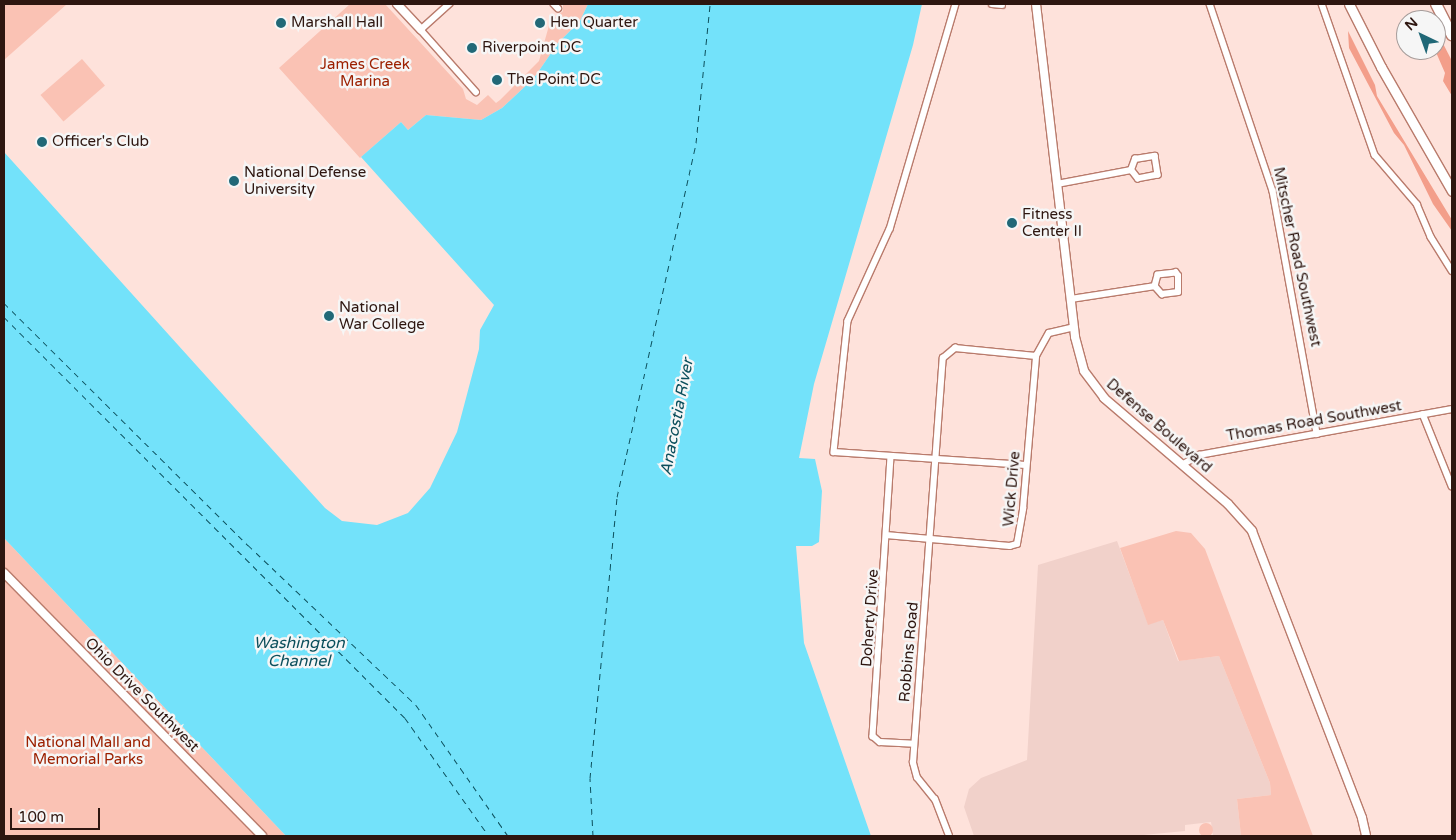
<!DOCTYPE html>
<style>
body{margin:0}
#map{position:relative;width:1456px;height:840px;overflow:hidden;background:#fee2db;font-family:"Varela Round",sans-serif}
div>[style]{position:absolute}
.built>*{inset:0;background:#f1d1ca}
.green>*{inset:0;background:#fac2b4;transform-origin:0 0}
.round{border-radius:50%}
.forest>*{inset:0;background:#f39e8a}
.water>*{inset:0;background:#73e2fa}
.ferry>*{height:1px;margin-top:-0.5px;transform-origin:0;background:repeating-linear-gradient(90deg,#0b4f5c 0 6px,transparent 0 11px)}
.roads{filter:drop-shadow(1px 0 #b97b6c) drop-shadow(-1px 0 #b97b6c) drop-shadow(0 1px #b97b6c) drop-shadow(0 -1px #b97b6c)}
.street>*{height:5.5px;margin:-2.75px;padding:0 2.75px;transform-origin:2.75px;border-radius:2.75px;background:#fff}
.secondary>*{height:8px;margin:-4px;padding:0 4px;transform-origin:4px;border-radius:4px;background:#fff}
.primary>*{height:9px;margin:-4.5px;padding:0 4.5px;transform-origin:4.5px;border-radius:4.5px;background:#fff}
.highway>*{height:10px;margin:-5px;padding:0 5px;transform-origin:5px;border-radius:5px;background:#fff}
.dots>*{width:14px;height:14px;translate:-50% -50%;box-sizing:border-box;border:2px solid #f6f6f6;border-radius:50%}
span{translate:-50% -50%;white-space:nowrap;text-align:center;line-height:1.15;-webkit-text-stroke:5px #f6f6f6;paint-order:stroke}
.poi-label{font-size:15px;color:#2e1610}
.left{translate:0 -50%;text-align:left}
.park-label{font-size:15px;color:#9c2000}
.street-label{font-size:15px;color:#2e1610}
.water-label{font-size:16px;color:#0b4f5c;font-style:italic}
.frame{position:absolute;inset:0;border:5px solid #2e1610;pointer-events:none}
.north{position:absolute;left:1396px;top:10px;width:50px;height:50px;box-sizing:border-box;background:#f6f6f6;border:1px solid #a69c9a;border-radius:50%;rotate:318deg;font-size:14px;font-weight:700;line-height:20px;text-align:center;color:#2e1610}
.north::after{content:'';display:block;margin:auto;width:18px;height:22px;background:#216877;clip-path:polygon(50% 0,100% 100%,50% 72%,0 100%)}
.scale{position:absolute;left:10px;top:808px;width:90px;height:22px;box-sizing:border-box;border:2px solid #2e1610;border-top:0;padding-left:6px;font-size:15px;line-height:18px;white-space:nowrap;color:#2e1610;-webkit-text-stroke:4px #f6f6f6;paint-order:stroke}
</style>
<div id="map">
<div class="built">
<i style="clip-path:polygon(1117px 541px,1148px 624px,1163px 620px,1178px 661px,1219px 656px,1270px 783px,1271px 795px,1237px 799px,1241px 836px,1213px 836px,1211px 822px,1185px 825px,1185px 831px,1133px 836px,974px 836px,964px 807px,969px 789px,981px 778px,1027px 760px,1038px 565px)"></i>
</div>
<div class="green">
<i style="clip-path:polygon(4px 4px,67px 4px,4px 60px)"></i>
<i style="clip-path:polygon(350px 4px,385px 4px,463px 89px,466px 99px,477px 105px,488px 95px,496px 103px,500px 100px,539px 61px,550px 22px,563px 11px,563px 4px,588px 4px,580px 21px,558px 43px,534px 78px,502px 108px,481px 120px,426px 115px,408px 130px,401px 122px,360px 158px,279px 68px)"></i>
<i style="left:82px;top:59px;width:35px;height:55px;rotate:49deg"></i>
<i style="clip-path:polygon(1176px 531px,1191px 533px,1205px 549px,1313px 836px,1241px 836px,1237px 799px,1271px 795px,1270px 783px,1219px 656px,1179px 661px,1163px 620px,1148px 625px,1120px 548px)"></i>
<i style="clip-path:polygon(4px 538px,286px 836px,4px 836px)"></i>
<i class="round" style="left:1199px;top:823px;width:14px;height:14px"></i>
</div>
<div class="forest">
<i style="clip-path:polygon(1436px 30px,1452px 61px,1452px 96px,1443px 81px,1445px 73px,1435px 50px)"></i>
<i style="clip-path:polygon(1348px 31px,1375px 85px,1377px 96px,1452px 220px,1452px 231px,1433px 204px,1404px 145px,1394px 133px,1349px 48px)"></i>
</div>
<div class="water">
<i style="clip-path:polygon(588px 4px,922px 4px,913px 45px,814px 384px,799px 458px,815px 459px,822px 491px,819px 542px,812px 546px,796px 546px,804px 643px,871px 836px,286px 836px,4px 538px,4px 152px,325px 508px,342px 521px,377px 525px,408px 513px,430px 488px,457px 432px,479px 349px,480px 330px,494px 305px,361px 157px,401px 122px,408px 130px,426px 115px,481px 120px,502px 108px,534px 78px,558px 43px,580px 21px)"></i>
</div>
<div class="ferry">
<i style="left:4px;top:303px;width:344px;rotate:44.8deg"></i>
<i style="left:248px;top:545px;width:232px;rotate:43.6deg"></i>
<i style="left:416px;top:705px;width:160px;rotate:54.9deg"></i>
<i style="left:4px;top:317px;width:567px;rotate:45deg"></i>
<i style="left:405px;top:718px;width:145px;rotate:54.6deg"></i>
<i style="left:593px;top:836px;width:58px;rotate:-93deg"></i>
<i style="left:590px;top:778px;width:282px;rotate:-84.5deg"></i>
<i style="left:617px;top:497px;width:363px;rotate:-77.4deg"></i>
<i style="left:696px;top:143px;width:140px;rotate:-84.2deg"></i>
</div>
<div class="roads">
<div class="street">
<i style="left:450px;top:4px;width:39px;rotate:138deg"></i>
<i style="left:421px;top:30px;width:83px;rotate:48.4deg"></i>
<i style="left:554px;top:4px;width:6px;rotate:45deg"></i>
<i style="left:956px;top:4px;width:234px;rotate:106.3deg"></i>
<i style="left:890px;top:229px;width:101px;rotate:114.5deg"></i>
<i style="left:848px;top:321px;width:132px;rotate:96.1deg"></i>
<i style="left:834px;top:452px;width:192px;rotate:3.9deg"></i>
<i style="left:992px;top:4px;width:10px;rotate:6deg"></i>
<i style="left:1210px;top:4px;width:197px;rotate:71.4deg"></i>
<i style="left:1273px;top:191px;width:247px;rotate:79.7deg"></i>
<i style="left:1322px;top:4px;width:160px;rotate:70.7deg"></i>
<i style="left:1375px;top:155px;width:65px;rotate:49.4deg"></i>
<i style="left:1417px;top:204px;width:36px;rotate:67deg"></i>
<i style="left:1431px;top:237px;width:40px;rotate:58deg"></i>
<i style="left:1155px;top:156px;width:19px;rotate:81deg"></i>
<i style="left:1158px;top:175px;width:20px;rotate:169deg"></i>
<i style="left:1138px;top:179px;width:11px;rotate:-128deg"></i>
<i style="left:1131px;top:170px;width:12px;rotate:-70deg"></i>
<i style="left:1135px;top:159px;width:20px;rotate:-9deg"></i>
<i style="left:1057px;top:184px;width:75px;rotate:-10.7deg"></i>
<i style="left:1071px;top:299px;width:85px;rotate:-8.8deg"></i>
<i style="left:1155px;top:286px;width:11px;rotate:49deg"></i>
<i style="left:1162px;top:294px;width:16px;rotate:-7deg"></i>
<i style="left:1178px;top:292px;width:16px;rotate:-90deg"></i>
<i style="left:1178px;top:276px;width:4px;rotate:-124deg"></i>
<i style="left:1176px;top:273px;width:18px;rotate:174deg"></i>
<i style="left:1158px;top:275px;width:11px;rotate:105deg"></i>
<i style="left:1423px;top:414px;width:78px;rotate:68.1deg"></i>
<i style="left:891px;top:457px;width:280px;rotate:93.7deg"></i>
<i style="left:873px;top:736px;width:9px;rotate:41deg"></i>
<i style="left:880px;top:742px;width:34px;rotate:3deg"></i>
<i style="left:1182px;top:465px;width:20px;rotate:-30deg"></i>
<i style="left:1199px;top:455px;width:257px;rotate:-10.3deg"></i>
<i style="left:886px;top:535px;width:124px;rotate:5.1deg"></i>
<i style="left:1010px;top:546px;width:7px;rotate:-16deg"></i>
<i style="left:1017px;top:544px;width:36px;rotate:-80deg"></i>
<i style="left:1023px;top:509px;width:154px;rotate:-85.1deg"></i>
<i style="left:1036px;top:356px;width:26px;rotate:-61deg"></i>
<i style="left:1049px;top:333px;width:26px;rotate:-13deg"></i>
<i style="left:949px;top:836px;width:39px;rotate:-111deg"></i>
<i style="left:935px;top:800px;width:28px;rotate:-129deg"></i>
<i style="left:917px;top:778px;width:16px;rotate:-105deg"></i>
<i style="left:913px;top:763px;width:406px;rotate:-85.8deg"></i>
<i style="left:943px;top:358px;width:16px;rotate:-40deg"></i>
<i style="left:955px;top:348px;width:81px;rotate:5.6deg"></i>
</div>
<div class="secondary">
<i style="left:397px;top:4px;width:35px;rotate:47deg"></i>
<i style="left:1036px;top:4px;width:335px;rotate:83.3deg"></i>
<i style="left:1075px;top:337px;width:35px;rotate:75deg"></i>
<i style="left:1084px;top:371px;width:34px;rotate:53deg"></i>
<i style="left:1104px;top:398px;width:163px;rotate:40.5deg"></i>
<i style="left:1228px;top:504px;width:36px;rotate:48deg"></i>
<i style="left:1252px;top:531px;width:307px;rotate:69deg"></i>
<i style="left:1362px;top:818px;width:18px;rotate:77deg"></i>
<i style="left:4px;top:573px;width:368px;rotate:45.5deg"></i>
</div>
<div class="primary">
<i style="left:1349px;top:4px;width:71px;rotate:63.1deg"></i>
<i style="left:1381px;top:67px;width:143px;rotate:60.2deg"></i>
</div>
<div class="highway">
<i style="left:1436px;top:4px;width:35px;rotate:63deg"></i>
</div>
</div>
<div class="dots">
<i style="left:281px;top:23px;background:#216877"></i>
<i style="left:540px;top:23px;background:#216877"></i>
<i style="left:472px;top:48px;background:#216877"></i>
<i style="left:497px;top:80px;background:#216877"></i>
<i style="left:42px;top:142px;background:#216877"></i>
<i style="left:234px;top:181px;background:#216877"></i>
<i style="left:1012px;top:223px;background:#216877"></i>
<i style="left:329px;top:316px;background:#216877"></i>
</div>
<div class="poi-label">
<span class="left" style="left:291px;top:23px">Marshall Hall</span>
<span class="left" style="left:550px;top:23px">Hen Quarter</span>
<span class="left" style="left:482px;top:48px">Riverpoint DC</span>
<span class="left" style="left:507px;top:80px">The Point DC</span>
<span class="left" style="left:52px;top:142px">Officer's Club</span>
<span class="left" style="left:244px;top:181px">National Defense<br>University</span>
<span class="left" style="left:1022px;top:223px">Fitness<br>Center II</span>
<span class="left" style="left:339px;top:316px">National<br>War College</span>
</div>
<div class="park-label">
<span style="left:365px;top:73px">James Creek<br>Marina</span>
<span style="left:88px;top:751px">National Mall and<br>Memorial Parks</span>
</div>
<div class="street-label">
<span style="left:1297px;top:257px;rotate:78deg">Mitscher Road Southwest</span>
<span style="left:1314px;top:421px;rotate:-10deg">Thomas Road Southwest</span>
<span style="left:1159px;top:426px;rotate:41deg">Defense Boulevard</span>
<span style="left:1012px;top:489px;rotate:-85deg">Wick Drive</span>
<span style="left:870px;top:618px;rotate:-86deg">Doherty Drive</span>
<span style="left:909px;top:652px;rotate:-85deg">Robbins Road</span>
<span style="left:142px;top:695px;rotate:45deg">Ohio Drive Southwest</span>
</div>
<div class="water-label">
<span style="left:677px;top:417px;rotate:-79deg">Anacostia River</span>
<span style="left:299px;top:652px">Washington<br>Channel</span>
</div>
<div class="frame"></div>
<div class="north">N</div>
<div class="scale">100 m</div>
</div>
